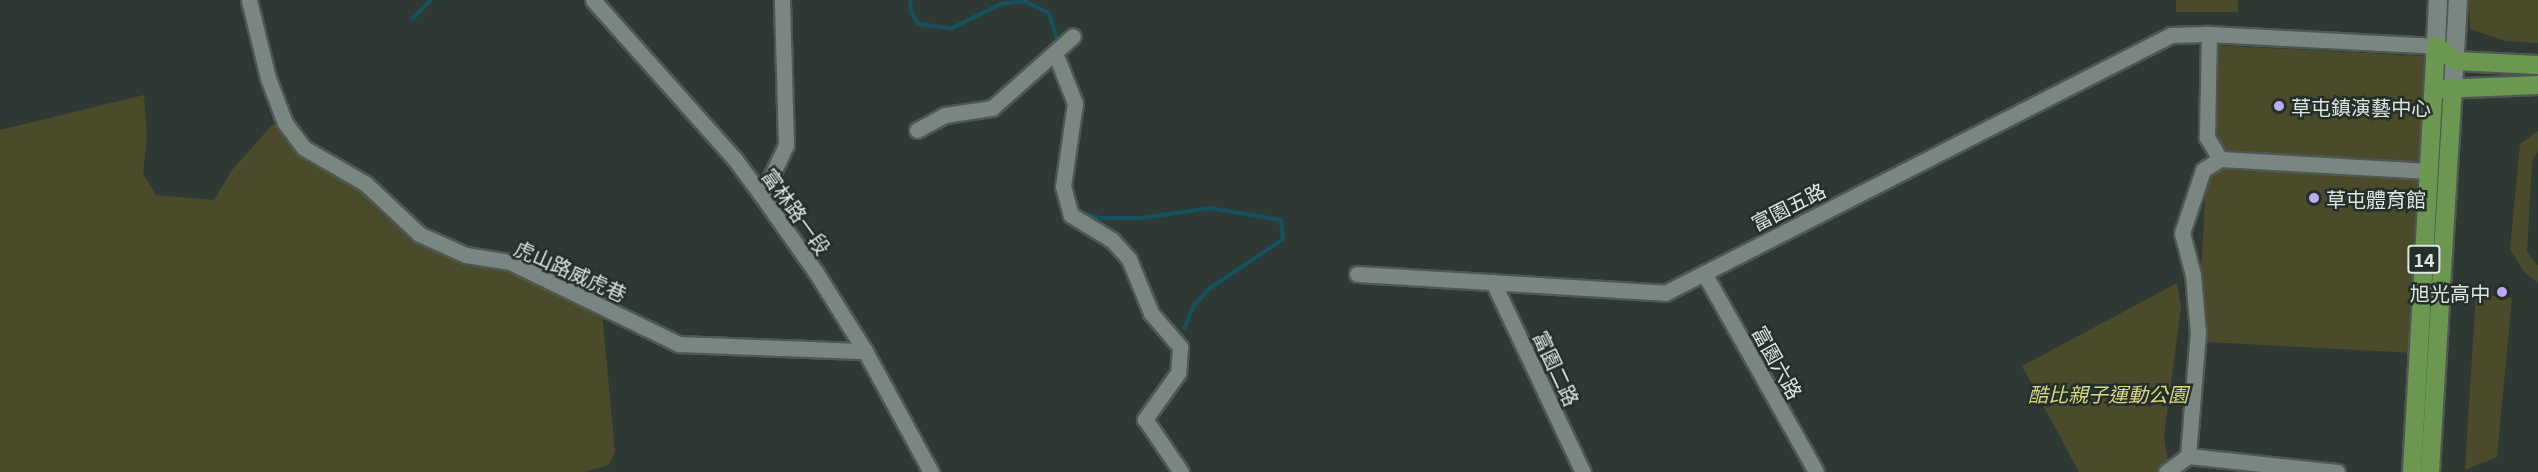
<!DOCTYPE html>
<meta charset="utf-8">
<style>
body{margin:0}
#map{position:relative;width:2538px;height:472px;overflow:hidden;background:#2e3933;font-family:Georgia,"Noto Sans TC",serif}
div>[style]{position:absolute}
.green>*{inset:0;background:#4b4b2b;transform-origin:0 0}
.stream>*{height:4px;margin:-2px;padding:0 2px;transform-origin:2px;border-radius:2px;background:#13525e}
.roads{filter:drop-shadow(2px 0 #4e5752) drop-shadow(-2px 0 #4e5752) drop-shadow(0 2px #4e5752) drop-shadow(0 -2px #4e5752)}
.street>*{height:15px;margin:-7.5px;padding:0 7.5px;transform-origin:7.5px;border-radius:7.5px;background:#7a8780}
.secondary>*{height:18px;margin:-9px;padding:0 9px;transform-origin:9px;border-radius:9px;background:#7a8780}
.primary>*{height:18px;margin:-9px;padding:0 9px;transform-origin:9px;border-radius:9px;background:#6c9751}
.dots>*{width:16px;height:16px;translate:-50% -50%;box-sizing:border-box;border:3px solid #242f29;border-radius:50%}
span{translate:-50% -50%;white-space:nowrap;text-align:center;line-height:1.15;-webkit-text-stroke:5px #242f29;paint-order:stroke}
.shield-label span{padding:2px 4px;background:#242f29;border:2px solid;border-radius:4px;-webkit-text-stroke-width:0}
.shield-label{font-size:18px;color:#dee6e1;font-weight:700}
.poi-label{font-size:20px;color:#dee6e1}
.left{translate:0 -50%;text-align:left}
.right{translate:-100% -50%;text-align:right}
.street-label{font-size:20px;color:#dee6e1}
.park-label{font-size:20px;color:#dad982;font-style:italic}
</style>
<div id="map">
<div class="green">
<i style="left:2176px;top:0;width:62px;height:12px"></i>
<i style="clip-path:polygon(2469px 0,2538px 0,2538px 43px,2505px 41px,2470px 29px)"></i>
<i style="left:2213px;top:45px;width:213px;height:297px;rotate:3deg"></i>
<i style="clip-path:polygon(144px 95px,147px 137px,143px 174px,156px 195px,214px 200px,232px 170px,272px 125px,278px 124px,289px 146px,362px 191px,406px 231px,486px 259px,602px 312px,615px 452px,609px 465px,584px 472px,0 472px,0 130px)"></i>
<i style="clip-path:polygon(2538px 131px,2538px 151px,2532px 161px,2527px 252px,2538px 266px,2538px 283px,2524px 272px,2510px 249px,2520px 144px)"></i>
<i style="clip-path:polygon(2177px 283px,2181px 307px,2164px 436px,2168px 462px,2158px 472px,2079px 472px,2022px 366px)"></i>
<i style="clip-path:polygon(2476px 294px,2512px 298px,2497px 457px,2465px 470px)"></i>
</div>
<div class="stream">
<i style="left:910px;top:0;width:12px;rotate:85deg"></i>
<i style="left:911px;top:12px;width:14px;rotate:60deg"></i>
<i style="left:918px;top:24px;width:34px;rotate:7deg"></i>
<i style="left:952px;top:28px;width:55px;rotate:-26.1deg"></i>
<i style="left:1001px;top:4px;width:23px;rotate:-7deg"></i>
<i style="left:1024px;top:1px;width:28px;rotate:26deg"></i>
<i style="left:1049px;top:13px;width:31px;rotate:73deg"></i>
<i style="left:413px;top:18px;width:25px;rotate:-45deg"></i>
<i style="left:1078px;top:212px;width:24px;rotate:15deg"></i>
<i style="left:1101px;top:218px;width:40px"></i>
<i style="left:1141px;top:218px;width:70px;rotate:-8.2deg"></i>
<i style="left:1210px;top:208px;width:72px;rotate:9.6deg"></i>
<i style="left:1281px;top:220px;width:19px;rotate:84deg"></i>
<i style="left:1283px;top:239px;width:89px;rotate:146deg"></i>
<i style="left:1209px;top:289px;width:22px;rotate:133deg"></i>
<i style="left:1194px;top:305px;width:25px;rotate:113deg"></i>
</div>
<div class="roads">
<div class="street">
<i style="left:249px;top:0;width:80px;rotate:76.3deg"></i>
<i style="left:268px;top:78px;width:48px;rotate:69.3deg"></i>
<i style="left:285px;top:123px;width:31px;rotate:53deg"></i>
<i style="left:304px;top:148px;width:72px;rotate:30.1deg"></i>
<i style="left:366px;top:184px;width:73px;rotate:43.3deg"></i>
<i style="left:419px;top:234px;width:51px;rotate:24.1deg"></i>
<i style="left:466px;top:255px;width:45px;rotate:9deg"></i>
<i style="left:510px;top:262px;width:188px;rotate:25.9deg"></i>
<i style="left:679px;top:344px;width:186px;rotate:2.2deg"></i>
<i style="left:593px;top:0;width:212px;rotate:48.3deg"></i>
<i style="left:734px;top:158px;width:47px;rotate:53.6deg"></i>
<i style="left:762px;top:196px;width:92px;rotate:54.8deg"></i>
<i style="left:815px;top:271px;width:94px;rotate:58deg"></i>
<i style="left:865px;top:351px;width:138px;rotate:61.4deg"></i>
<i style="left:1055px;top:53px;width:54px;rotate:68.2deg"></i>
<i style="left:1075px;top:103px;width:84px;rotate:98.2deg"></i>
<i style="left:1063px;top:186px;width:30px;rotate:75deg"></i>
<i style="left:1071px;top:215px;width:48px;rotate:31.4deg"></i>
<i style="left:1112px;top:240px;width:25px;rotate:48deg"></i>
<i style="left:1129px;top:259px;width:58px;rotate:67.8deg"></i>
<i style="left:1151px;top:313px;width:45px;rotate:49.5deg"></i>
<i style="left:1180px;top:347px;width:26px;rotate:94deg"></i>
<i style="left:1178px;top:373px;width:57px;rotate:125.7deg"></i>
<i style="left:1145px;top:419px;width:64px;rotate:55.8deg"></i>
<i style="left:917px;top:130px;width:32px;rotate:-28deg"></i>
<i style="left:945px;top:115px;width:48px;rotate:-8.5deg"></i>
<i style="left:992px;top:108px;width:108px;rotate:-41.6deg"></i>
<i style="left:2429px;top:171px;width:209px;rotate:-176.7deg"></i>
<i style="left:2220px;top:159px;width:26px;rotate:-121deg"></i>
<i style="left:2207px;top:137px;width:103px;rotate:-88.9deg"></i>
<i style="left:2209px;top:34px;width:227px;rotate:3deg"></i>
<i style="left:762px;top:196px;width:56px;rotate:-64.8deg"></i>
<i style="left:786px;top:145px;width:145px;rotate:-91.6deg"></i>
<i style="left:1704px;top:273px;width:228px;rotate:60.6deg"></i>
<i style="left:1357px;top:274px;width:309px;rotate:3.5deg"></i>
<i style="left:1665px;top:293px;width:568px;rotate:-27.02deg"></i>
<i style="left:2171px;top:35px;width:38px;rotate:-2deg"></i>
<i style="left:1493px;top:282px;width:210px;rotate:64.7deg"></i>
<i style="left:2188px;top:456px;width:150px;rotate:6.1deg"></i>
<i style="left:2166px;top:472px;width:27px;rotate:-36deg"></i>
<i style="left:2188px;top:456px;width:123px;rotate:-85.4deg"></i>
<i style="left:2198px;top:333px;width:58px;rotate:-94.9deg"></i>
<i style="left:2193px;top:275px;width:43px;rotate:-104.7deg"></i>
<i style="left:2182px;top:233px;width:66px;rotate:-71.6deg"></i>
<i style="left:2203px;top:170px;width:20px;rotate:-33deg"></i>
</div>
<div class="secondary">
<i style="left:2436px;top:46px;width:46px;rotate:-87.5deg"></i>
<i style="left:2453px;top:89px;width:89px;rotate:-86.8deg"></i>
</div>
<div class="primary">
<i style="left:2436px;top:46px;width:25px;rotate:37deg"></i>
<i style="left:2456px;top:61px;width:82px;rotate:2.8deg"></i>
<i style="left:2441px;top:89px;width:97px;rotate:-2.4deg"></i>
<i style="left:2412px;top:472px;width:427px;rotate:-86.8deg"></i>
<i style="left:2430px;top:472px;width:384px;rotate:-86.6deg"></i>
</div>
</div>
<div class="dots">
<i style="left:2279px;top:106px;background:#b9abf7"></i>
<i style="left:2314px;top:198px;background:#b9abf7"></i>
<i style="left:2502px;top:292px;background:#b9abf7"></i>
</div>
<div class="shield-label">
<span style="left:2424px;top:259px">14</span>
</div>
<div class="poi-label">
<span class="left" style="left:2291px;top:106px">草屯鎮演藝中心</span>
<span class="left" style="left:2326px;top:198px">草屯體育館</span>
<span class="right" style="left:2490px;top:292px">旭光高中</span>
</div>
<div class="street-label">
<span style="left:1788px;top:206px;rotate:-27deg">富園五路</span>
<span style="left:797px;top:211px;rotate:54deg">富林路一段</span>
<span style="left:571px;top:270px;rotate:24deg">虎山路威虎巷</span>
<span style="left:1778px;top:362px;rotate:61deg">富園六路</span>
<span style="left:1557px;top:368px;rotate:65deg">富園二路</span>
</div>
<div class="park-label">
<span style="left:2108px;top:393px">酷比親子運動公園</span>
</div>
</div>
